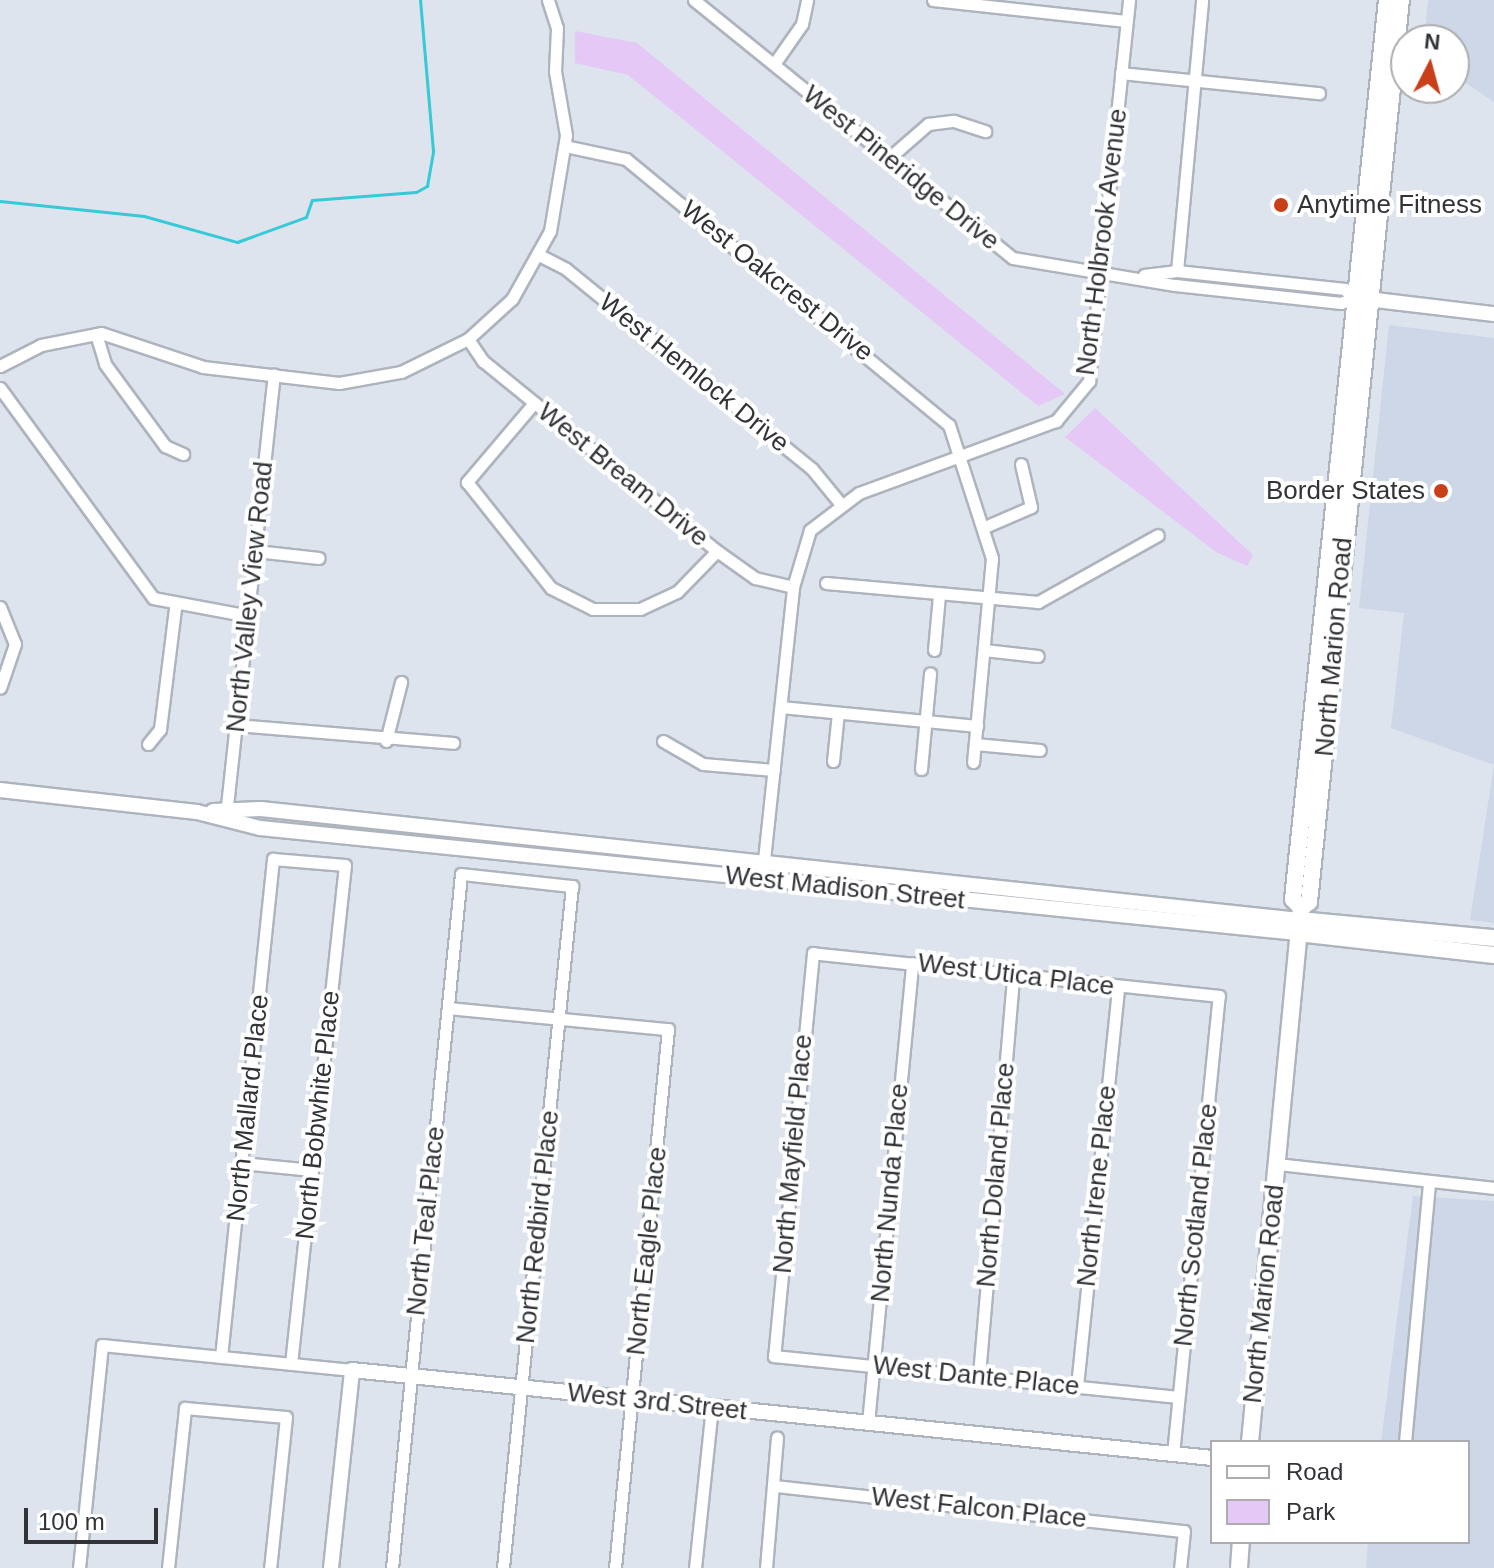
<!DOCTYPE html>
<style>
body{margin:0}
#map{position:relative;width:1494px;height:1568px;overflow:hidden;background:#dde4ed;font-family:Arial,sans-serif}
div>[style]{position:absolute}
.built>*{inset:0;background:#cdd7e7}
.green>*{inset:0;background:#e6c8f7}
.stream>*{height:3px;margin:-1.5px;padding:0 1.5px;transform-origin:1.5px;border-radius:1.5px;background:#36c9d6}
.roads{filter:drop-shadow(2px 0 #aeb4bd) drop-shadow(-2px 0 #aeb4bd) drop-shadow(0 2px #aeb4bd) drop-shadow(0 -2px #aeb4bd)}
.minor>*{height:11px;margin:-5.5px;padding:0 5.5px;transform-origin:5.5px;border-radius:5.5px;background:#fff}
.tertiary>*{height:14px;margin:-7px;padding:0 7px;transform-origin:7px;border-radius:7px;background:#fff}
.secondary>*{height:16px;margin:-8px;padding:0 8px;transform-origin:8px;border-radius:8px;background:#fff}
.dots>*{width:22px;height:22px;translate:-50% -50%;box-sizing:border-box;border:4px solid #fff;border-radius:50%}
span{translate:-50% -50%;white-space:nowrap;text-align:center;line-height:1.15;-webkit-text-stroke:8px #fff;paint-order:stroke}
.street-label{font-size:26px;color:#313337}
.poi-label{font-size:26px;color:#313337}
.left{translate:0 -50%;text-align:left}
.right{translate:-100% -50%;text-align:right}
.legend{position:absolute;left:1210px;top:1440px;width:260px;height:104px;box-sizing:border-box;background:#fff;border:2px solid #adadaf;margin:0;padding:10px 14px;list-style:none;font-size:24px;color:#313337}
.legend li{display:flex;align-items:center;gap:16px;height:40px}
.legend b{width:40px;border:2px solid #adadaf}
.north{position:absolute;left:1390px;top:24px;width:80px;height:80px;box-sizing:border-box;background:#fff;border:2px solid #adadaf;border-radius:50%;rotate:6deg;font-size:22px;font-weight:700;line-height:32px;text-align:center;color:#313337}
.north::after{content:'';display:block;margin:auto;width:28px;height:36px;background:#c93f1a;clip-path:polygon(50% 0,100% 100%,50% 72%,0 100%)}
.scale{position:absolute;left:24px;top:1508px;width:134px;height:36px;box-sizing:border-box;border:4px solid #313337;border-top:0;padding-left:10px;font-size:24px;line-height:28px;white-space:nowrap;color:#313337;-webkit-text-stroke:6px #fff;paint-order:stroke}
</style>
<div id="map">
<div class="built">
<i style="clip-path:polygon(1428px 0,1494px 0,1494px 102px,1454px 75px,1454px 40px,1424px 40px)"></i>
<i style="clip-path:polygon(1389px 325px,1494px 338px,1494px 923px,1470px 920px,1494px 765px,1391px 728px,1404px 613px,1359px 608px)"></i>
<i style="clip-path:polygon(1413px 1196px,1494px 1201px,1494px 1568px,1366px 1568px,1368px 1542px,1468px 1542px,1468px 1442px,1381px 1442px)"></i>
</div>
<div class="green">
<i style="clip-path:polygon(575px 31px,637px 43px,1065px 394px,1038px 406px,628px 75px,575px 63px)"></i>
<i style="clip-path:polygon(1095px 408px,1253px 555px,1247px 566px,1216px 552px,1065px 437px)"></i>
</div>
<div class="stream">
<i style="left:0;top:201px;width:145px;rotate:5.9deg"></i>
<i style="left:144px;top:216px;width:97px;rotate:15.6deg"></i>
<i style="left:237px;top:242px;width:73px;rotate:-19.9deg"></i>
<i style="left:306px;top:217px;width:18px;rotate:-71deg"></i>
<i style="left:312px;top:200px;width:104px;rotate:-4.4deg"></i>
<i style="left:416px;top:192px;width:13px;rotate:-29deg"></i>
<i style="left:427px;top:186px;width:36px;rotate:-80deg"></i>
<i style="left:433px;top:151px;width:152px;rotate:-94.9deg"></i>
</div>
<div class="roads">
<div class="minor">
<i style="left:694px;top:0;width:410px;rotate:39deg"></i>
<i style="left:1013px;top:258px;width:164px;rotate:9.5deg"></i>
<i style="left:1175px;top:285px;width:167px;rotate:6.2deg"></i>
<i style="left:1341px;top:303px;width:17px;rotate:-21deg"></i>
<i style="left:933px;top:0;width:194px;rotate:6.2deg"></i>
<i style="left:774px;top:64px;width:49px;rotate:-55deg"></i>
<i style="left:802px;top:24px;width:25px;rotate:-78deg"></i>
<i style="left:1121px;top:73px;width:199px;rotate:5.8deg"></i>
<i style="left:565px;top:146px;width:62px;rotate:12deg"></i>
<i style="left:626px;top:159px;width:418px;rotate:39.5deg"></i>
<i style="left:949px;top:425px;width:140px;rotate:72.1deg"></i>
<i style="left:992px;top:558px;width:205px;rotate:95.3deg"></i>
<i style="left:889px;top:158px;width:52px;rotate:-41.1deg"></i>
<i style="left:928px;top:124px;width:26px;rotate:-7deg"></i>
<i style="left:954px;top:121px;width:33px;rotate:18deg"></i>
<i style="left:539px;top:255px;width:30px;rotate:27deg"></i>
<i style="left:566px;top:269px;width:317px;rotate:39.1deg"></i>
<i style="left:812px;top:469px;width:43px;rotate:50.7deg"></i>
<i style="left:1177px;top:271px;width:272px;rotate:-84.7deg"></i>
<i style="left:1144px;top:275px;width:33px;rotate:-7deg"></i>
<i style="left:1177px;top:271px;width:169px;rotate:6.1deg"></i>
<i style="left:1345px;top:289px;width:10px;rotate:53deg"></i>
<i style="left:96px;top:334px;width:31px;rotate:73deg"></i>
<i style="left:105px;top:364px;width:102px;rotate:53.8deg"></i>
<i style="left:165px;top:446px;width:20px;rotate:24deg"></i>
<i style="left:468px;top:339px;width:27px;rotate:56deg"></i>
<i style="left:483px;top:361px;width:301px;rotate:39.1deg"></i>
<i style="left:717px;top:551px;width:47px;rotate:35.4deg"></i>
<i style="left:755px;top:578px;width:39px;rotate:13deg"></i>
<i style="left:0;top:366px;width:46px;rotate:-27.1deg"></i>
<i style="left:41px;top:345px;width:61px;rotate:-11.3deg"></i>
<i style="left:101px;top:333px;width:108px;rotate:18.4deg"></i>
<i style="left:203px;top:367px;width:137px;rotate:6.7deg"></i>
<i style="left:339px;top:383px;width:63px;rotate:-10.1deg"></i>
<i style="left:401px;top:372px;width:75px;rotate:-26.2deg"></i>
<i style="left:468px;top:339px;width:59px;rotate:-42.3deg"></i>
<i style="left:512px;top:299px;width:78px;rotate:-60.8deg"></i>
<i style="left:550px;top:231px;width:97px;rotate:-80.5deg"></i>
<i style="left:566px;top:135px;width:65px;rotate:-99.8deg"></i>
<i style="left:555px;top:71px;width:43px;rotate:-87.3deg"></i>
<i style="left:557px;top:28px;width:29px;rotate:-108deg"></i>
<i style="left:0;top:388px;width:260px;rotate:53.9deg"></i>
<i style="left:153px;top:598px;width:98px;rotate:10.6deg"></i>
<i style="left:534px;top:403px;width:104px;rotate:130.3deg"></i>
<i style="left:467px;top:482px;width:135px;rotate:51.6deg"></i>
<i style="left:551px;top:588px;width:47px;rotate:26.6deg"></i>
<i style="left:593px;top:609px;width:47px"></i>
<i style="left:640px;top:609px;width:41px;rotate:-24.7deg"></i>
<i style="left:677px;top:592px;width:57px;rotate:-45.7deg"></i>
<i style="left:987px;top:526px;width:48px;rotate:-23.4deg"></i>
<i style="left:1031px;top:507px;width:44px;rotate:-103.1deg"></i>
<i style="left:256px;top:551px;width:63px;rotate:6.3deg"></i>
<i style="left:826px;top:583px;width:213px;rotate:5.1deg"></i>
<i style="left:1038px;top:602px;width:137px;rotate:-29.2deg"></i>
<i style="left:0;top:607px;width:40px;rotate:68deg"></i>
<i style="left:15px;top:644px;width:46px;rotate:108.8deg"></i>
<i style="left:934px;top:650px;width:55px;rotate:-84.8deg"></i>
<i style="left:984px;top:650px;width:54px;rotate:6.3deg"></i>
<i style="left:781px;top:707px;width:197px;rotate:5.5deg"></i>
<i style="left:236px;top:725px;width:218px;rotate:4.7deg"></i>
<i style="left:386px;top:741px;width:61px;rotate:-75.7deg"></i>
<i style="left:663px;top:741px;width:46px;rotate:29.9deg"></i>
<i style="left:703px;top:764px;width:71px;rotate:4.8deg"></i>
<i style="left:148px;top:744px;width:19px;rotate:-51deg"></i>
<i style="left:160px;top:729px;width:122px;rotate:-82.9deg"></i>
<i style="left:975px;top:744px;width:65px;rotate:5.3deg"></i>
<i style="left:833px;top:761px;width:48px;rotate:-84.1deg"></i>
<i style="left:921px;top:769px;width:96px;rotate:-84.6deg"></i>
<i style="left:226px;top:815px;width:443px;rotate:-83.8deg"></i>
<i style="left:763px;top:869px;width:284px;rotate:-83.9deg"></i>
<i style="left:793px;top:587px;width:59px;rotate:-73.4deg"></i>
<i style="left:810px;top:530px;width:61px;rotate:-37.1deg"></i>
<i style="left:859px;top:493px;width:210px;rotate:-20.1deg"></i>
<i style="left:1056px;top:421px;width:52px;rotate:-50.5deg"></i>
<i style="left:1089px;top:381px;width:383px;rotate:-84deg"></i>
<i style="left:448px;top:1008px;width:221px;rotate:5.5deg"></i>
<i style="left:668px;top:1029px;width:542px;rotate:95.62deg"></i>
<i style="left:242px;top:1163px;width:70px;rotate:5.7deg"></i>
<i style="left:1277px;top:1164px;width:218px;rotate:6.3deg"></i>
<i style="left:221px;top:1357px;width:501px;rotate:-84.04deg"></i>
<i style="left:273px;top:859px;width:72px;rotate:4.8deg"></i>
<i style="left:345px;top:865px;width:502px;rotate:96.18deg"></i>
<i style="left:979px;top:1375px;width:401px;rotate:-85.1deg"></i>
<i style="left:1077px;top:1386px;width:402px;rotate:-84.1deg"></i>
<i style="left:868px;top:1423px;width:462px;rotate:-84.5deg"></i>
<i style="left:1405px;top:1442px;width:262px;rotate:-84.7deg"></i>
<i style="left:1173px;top:1454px;width:460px;rotate:-84.3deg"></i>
<i style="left:1219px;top:996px;width:408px;rotate:-174deg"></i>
<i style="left:813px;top:953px;width:405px;rotate:95.5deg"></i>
<i style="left:774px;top:1356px;width:406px;rotate:5.8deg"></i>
<i style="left:775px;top:1486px;width:411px;rotate:6.3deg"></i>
<i style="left:1184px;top:1531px;width:37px;rotate:96deg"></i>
<i style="left:79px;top:1568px;width:224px;rotate:-84.1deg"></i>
<i style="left:102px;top:1345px;width:251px;rotate:5.7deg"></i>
<i style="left:168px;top:1568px;width:161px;rotate:-83.9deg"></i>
<i style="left:185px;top:1408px;width:101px;rotate:5.1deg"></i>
<i style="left:286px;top:1417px;width:152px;rotate:96deg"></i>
<i style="left:392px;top:1568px;width:697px;rotate:-84.32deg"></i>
<i style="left:461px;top:874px;width:112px;rotate:6.2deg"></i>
<i style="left:572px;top:886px;width:685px;rotate:95.78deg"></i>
<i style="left:695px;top:1568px;width:162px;rotate:-84deg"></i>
<i style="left:766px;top:1568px;width:131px;rotate:-85.2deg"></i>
</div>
<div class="tertiary">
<i style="left:1359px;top:298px;width:136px;rotate:6.8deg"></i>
<i style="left:0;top:790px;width:198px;rotate:6.4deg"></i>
<i style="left:197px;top:812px;width:65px;rotate:14.3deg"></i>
<i style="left:260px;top:828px;width:1043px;rotate:5.78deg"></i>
<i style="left:213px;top:811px;width:48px;rotate:-2.4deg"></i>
<i style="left:261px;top:809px;width:1044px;rotate:6.1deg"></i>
<i style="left:331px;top:1568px;width:199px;rotate:-83.9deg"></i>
<i style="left:352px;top:1370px;width:864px;rotate:5.84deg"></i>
</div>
<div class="secondary">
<i style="left:1301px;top:908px;width:10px;rotate:-37deg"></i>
<i style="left:1309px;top:902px;width:907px;rotate:-84.18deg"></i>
<i style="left:1299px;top:920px;width:196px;rotate:5.3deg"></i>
<i style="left:1298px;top:933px;width:197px;rotate:6.4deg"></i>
<i style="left:1250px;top:1442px;width:536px;rotate:-84.54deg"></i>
<i style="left:1301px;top:908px;width:12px;rotate:-132deg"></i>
<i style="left:1293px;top:899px;width:904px;rotate:-84.03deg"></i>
<i style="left:1239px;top:1568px;width:26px;rotate:-86deg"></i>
</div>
</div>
<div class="dots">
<i style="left:1281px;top:205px;background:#c93f1a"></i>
<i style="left:1441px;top:491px;background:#c93f1a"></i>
</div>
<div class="street-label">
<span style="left:901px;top:168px;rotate:39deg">West Pineridge Drive</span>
<span style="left:1102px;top:242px;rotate:-83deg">North Holbrook Avenue</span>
<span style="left:777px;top:281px;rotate:39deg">West Oakcrest Drive</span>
<span style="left:694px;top:373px;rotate:39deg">West Hemlock Drive</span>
<span style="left:623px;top:475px;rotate:39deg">West Bream Drive</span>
<span style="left:250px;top:597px;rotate:-84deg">North Valley View Road</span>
<span style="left:1334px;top:647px;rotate:-85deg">North Marion Road</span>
<span style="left:845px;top:888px;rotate:6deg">West Madison Street</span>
<span style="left:1016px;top:975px;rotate:7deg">West Utica Place</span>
<span style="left:248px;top:1108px;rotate:-84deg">North Mallard Place</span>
<span style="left:318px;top:1115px;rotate:-84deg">North Bobwhite Place</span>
<span style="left:793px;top:1154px;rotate:-85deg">North Mayfield Place</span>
<span style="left:996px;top:1175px;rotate:-85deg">North Doland Place</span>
<span style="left:1097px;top:1186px;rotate:-84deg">North Irene Place</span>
<span style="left:890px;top:1193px;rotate:-85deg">North Nunda Place</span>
<span style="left:426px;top:1221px;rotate:-84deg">North Teal Place</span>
<span style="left:1196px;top:1225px;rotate:-84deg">North Scotland Place</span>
<span style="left:538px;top:1227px;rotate:-84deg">North Redbird Place</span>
<span style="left:647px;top:1251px;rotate:-84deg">North Eagle Place</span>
<span style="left:1264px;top:1294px;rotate:-84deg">North Marion Road</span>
<span style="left:976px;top:1376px;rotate:6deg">West Dante Place</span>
<span style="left:657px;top:1402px;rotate:6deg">West 3rd Street</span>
<span style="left:979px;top:1508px;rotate:6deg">West Falcon Place</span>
</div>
<div class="poi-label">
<span class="left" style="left:1297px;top:205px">Anytime Fitness</span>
<span class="right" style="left:1425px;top:491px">Border States</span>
</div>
<ul class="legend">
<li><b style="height:10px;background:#fff"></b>Road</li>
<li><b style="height:22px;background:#e6c8f7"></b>Park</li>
</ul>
<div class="north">N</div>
<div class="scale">100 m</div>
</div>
